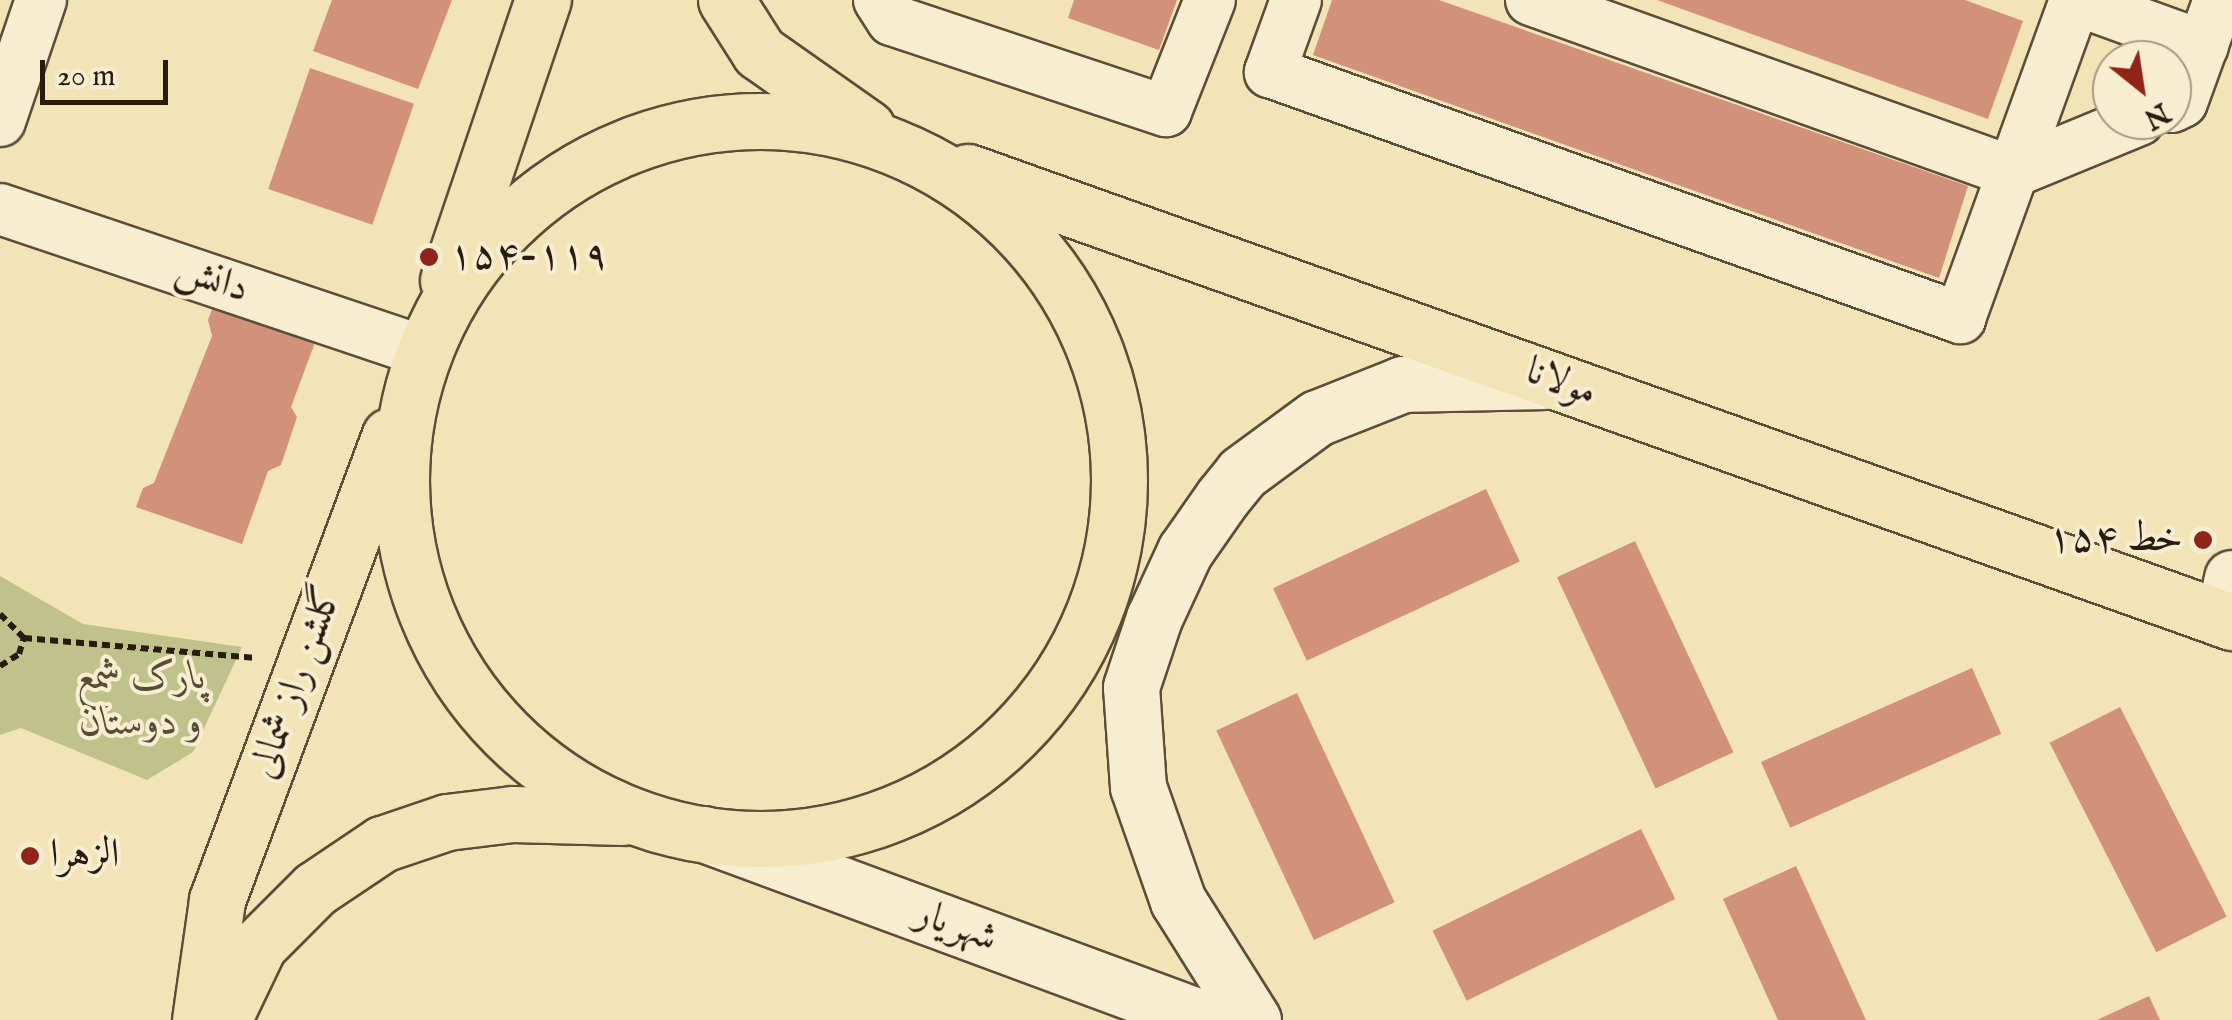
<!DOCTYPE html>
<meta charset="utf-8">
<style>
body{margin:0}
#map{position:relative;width:2232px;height:1020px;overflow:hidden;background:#f2e4b6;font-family:"IM FELL English",Amiri,serif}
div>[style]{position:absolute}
.green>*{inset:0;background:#bfc38b}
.building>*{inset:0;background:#d2927a;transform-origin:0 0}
.path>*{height:6px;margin-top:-3px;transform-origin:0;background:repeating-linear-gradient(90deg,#2a1b0f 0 8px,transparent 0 13px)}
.roads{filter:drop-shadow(2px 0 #5c4d39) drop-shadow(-2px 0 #5c4d39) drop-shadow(0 2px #5c4d39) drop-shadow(0 -2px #5c4d39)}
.minor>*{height:50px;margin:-25px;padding:0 25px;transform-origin:25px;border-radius:25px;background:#f7edd0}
.tertiary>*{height:55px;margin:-27.5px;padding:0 27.5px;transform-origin:27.5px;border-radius:27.5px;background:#f7edd0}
.secondary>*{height:55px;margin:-27.5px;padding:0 27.5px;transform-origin:27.5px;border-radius:27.5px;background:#f7edd0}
.primary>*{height:55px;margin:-27.5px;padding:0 27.5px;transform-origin:27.5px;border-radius:27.5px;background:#f2e4b6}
.primary>.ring{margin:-27.5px;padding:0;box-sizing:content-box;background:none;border:55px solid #f2e4b6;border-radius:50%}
.dots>*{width:28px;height:28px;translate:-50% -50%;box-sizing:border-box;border:5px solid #f7edd0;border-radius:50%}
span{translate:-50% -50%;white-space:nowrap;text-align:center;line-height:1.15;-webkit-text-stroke:8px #f7edd0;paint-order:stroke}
.poi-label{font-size:40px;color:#2a1b0f}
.left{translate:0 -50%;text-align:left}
.right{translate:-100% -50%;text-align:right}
.street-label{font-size:40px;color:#2a1b0f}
.park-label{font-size:40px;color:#574d34;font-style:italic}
.north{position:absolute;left:2092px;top:40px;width:100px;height:100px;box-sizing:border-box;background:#f7edd0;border:2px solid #a59983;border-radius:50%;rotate:150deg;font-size:28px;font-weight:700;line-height:40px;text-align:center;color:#2a1b0f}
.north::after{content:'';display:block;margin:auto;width:35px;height:45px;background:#8f2418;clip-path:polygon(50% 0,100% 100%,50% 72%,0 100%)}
.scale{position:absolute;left:40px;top:60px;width:128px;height:45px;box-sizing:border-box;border:5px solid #2a1b0f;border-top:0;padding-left:12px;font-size:30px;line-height:35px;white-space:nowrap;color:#2a1b0f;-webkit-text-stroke:8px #f7edd0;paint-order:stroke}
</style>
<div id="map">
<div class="green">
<i style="clip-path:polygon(0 576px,83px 624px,242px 647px,193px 752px,147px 780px,21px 728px,0 735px)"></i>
</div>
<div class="building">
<i style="clip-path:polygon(332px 0,452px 0,418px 89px,313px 51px)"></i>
<i style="clip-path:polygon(1074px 0,1177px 0,1159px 50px,1068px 18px)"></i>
<i style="clip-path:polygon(1332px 0,1439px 0,1968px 186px,1939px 278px,1313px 55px)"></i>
<i style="clip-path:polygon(1657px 0,1965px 0,2023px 21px,1988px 119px)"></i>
<i style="left:310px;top:68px;width:110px;height:128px;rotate:19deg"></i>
<i style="clip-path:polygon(216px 299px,317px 337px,291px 407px,297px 417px,281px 465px,268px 471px,242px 544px,136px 507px,143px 488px,154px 483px,212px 336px,208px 320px)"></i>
<i style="left:1486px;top:489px;width:80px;height:235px;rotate:65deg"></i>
<i style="left:1635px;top:541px;width:233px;height:86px;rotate:65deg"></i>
<i style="left:1972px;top:668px;width:72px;height:231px;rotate:66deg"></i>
<i style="left:1297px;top:693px;width:231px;height:89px;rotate:65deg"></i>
<i style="left:2120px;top:707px;width:235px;height:79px;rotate:63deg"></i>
<i style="left:1641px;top:829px;width:78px;height:232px;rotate:64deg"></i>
<i style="clip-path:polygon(1796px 866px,1866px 1020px,1778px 1020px,1723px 899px)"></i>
<i style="clip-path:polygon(2149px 996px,2160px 1020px,2097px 1020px)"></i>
</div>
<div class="path">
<i style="left:0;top:614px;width:34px;rotate:45deg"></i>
<i style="left:24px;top:638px;width:233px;rotate:4.9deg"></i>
<i style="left:0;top:666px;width:22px;rotate:-32deg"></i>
<i style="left:19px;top:654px;width:17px;rotate:-73deg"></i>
</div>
<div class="roads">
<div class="minor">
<i style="left:879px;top:0;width:24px;rotate:57deg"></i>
<i style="left:892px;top:20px;width:289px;rotate:18.4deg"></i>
<i style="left:1166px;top:111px;width:119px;rotate:-68.4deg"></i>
<i style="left:1296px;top:0;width:77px;rotate:109.9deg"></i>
<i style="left:1270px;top:72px;width:733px;rotate:19.62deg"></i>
<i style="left:1960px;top:318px;width:338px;rotate:-70.1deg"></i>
<i style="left:1531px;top:0;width:512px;rotate:19.64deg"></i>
<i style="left:2013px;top:172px;width:136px;rotate:-22.4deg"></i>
<i style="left:2076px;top:0;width:135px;rotate:19.9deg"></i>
<i style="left:2172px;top:107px;width:11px;rotate:-27deg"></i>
<i style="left:2182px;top:102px;width:109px;rotate:-70.1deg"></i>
<i style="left:0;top:121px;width:128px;rotate:-71.3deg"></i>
<i style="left:0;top:209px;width:446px;rotate:18.6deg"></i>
</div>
<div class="tertiary">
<i style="left:2223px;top:619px;width:42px;rotate:-77.6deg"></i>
</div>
<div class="secondary">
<i style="left:704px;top:834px;width:536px;rotate:20.29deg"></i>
<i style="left:1253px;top:1020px;width:141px;rotate:-122.2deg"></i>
<i style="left:1178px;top:901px;width:121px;rotate:-109.3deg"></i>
<i style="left:1138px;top:787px;width:100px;rotate:-94deg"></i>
<i style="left:1131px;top:687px;width:73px;rotate:-71.6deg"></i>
<i style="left:1154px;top:618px;width:74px;rotate:-65.2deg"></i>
<i style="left:1185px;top:551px;width:65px;rotate:-55.1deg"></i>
<i style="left:1222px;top:498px;width:32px;rotate:-51deg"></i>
<i style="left:1242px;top:473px;width:93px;rotate:-36.3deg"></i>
<i style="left:1317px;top:418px;width:92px;rotate:-21.6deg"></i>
<i style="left:1403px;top:384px;width:141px;rotate:-1.2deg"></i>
</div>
<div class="primary">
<i style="left:726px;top:0;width:62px;rotate:57.6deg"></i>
<i style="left:759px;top:52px;width:132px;rotate:35.1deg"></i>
<i class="ring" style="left:401px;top:121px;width:663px;height:663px"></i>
<i style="left:968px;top:172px;width:1342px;rotate:19.6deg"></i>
<i style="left:448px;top:280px;width:296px;rotate:-71.3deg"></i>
<i style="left:200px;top:1020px;width:121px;rotate:-81.9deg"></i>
<i style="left:217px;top:900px;width:495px;rotate:-69.6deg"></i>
<i style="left:223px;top:1020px;width:83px;rotate:-64.4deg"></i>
<i style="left:259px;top:945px;width:79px;rotate:-45deg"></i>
<i style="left:315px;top:889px;width:81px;rotate:-33.9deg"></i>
<i style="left:382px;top:844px;width:69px;rotate:-18.7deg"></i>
<i style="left:447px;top:822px;width:66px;rotate:-6.9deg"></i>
<i style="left:513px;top:814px;width:109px;rotate:1.6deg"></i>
</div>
</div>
<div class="dots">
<i style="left:429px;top:257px;background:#8f2418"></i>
<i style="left:2203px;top:540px;background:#8f2418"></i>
<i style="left:30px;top:856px;background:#8f2418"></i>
</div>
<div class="poi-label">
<span class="left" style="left:449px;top:257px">۱۵۴-۱۱۹</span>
<span class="right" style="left:2183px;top:540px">خط ۱۵۴</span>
<span class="left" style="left:50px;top:856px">الزهرا</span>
</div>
<div class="street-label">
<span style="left:212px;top:280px;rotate:19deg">دانش</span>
<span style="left:1561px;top:383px;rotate:20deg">مولانا</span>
<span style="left:297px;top:682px;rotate:-70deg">گلشن راز شمالی</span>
<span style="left:956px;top:927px;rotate:20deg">شهریار</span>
</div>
<div class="park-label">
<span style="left:141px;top:701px">پارک شمع<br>و دوستان</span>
</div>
<div class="north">N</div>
<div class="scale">20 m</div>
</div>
